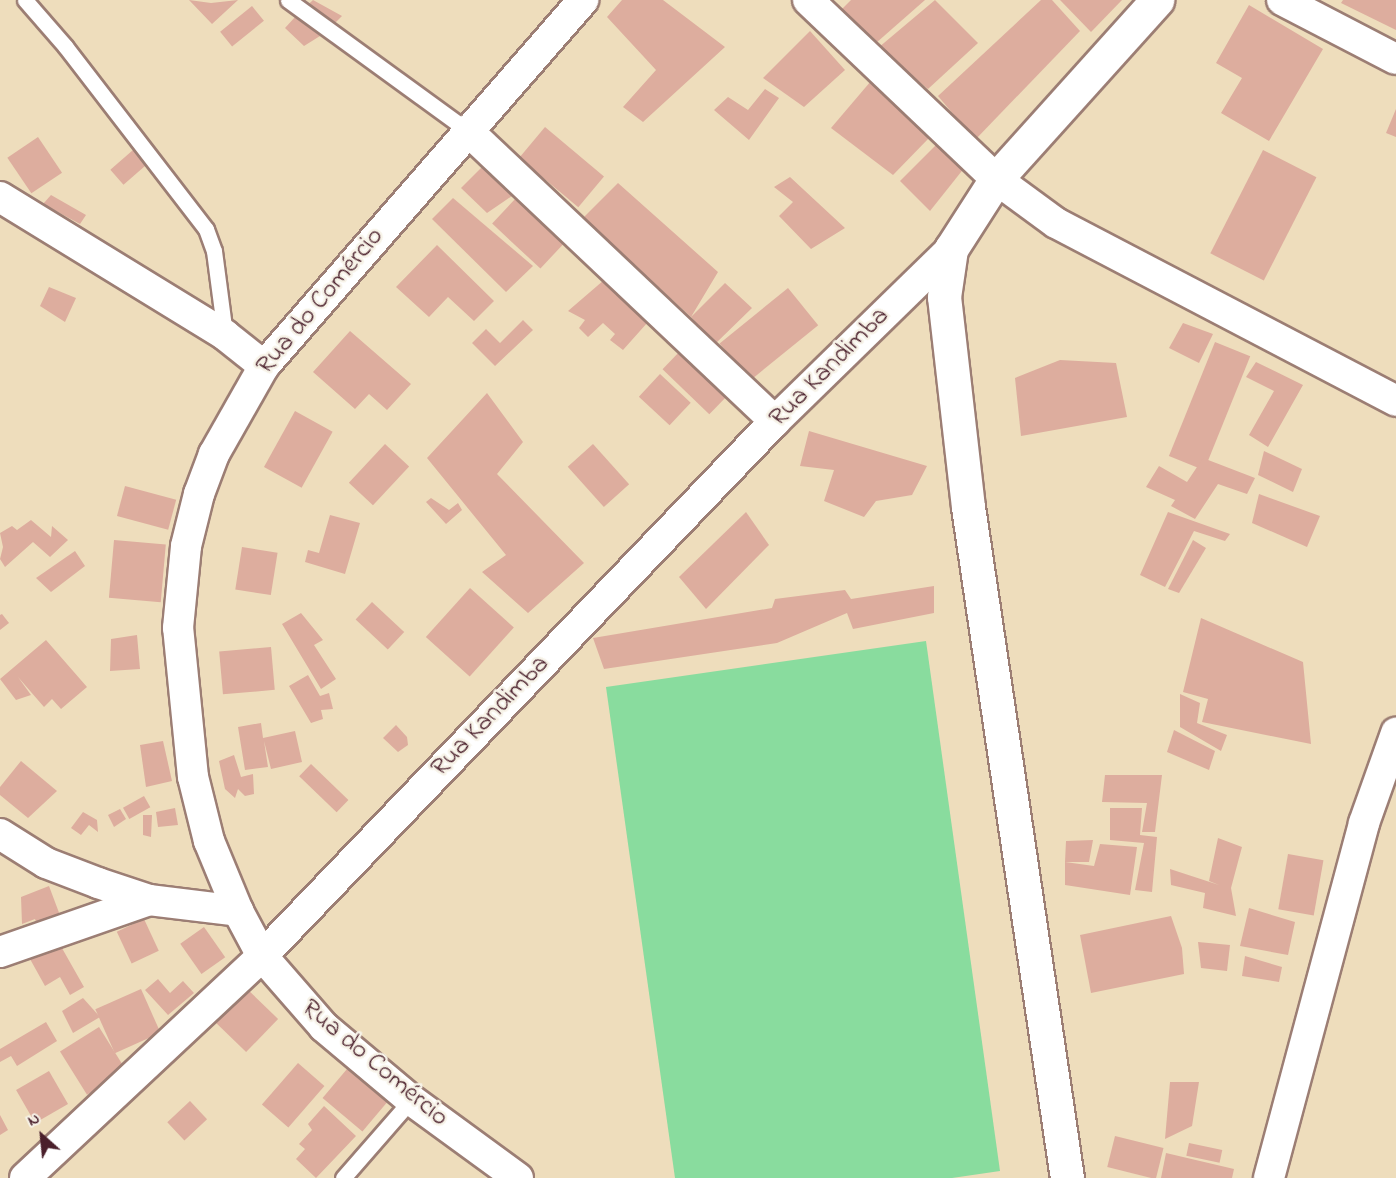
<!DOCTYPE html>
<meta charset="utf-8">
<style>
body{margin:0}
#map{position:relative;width:1396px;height:1178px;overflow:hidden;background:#eeddbc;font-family:"Indie Flower",sans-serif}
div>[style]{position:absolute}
.green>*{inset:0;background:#89dc9e}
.building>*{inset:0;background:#ddad9e;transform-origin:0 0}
.roads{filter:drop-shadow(2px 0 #9c7e74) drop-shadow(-2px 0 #9c7e74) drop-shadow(0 2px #9c7e74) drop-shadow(0 -2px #9c7e74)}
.service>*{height:15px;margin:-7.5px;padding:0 7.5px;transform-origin:7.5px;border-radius:7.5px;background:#fff}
.minor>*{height:30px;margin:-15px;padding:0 15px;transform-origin:15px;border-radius:15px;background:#fff}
.primary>*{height:33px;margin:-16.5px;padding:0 16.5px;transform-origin:16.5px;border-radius:16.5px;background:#fff}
span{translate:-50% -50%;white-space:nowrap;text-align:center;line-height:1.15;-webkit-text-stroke:5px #f7f3e8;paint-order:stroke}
.street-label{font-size:26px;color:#4a1f2b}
.north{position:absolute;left:12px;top:1106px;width:60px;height:60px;-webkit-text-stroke:4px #f7f3e8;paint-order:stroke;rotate:333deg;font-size:16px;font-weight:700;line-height:24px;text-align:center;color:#4a1f2b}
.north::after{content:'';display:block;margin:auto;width:21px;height:27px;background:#4a1f2b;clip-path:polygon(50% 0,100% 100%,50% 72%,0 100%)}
</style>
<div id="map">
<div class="green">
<i style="clip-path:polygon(926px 641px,1000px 1171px,952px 1178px,675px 1178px,606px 687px)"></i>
</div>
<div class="building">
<i style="clip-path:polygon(189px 0,211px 3px,238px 0,212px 24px)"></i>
<i style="clip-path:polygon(313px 0,342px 16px,325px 33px,296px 16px,320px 36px,304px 46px,285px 28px,296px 16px)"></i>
<i style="clip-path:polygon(622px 0,663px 0,725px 47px,643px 122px,623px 107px,656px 70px,607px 17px)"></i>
<i style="clip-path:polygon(851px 0,925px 0,876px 43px,841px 10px)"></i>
<i style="clip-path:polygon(935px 0,978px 43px,928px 89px,878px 48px)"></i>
<i style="clip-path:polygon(1041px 0,1052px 0,1080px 31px,975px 140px,938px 96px)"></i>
<i style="clip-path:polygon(1060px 0,1122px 0,1091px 32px)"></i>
<i style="clip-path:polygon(1343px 0,1396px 0,1396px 30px,1341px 3px)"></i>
<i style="clip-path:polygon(1249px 5px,1323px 49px,1269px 141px,1221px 113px,1242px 78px,1216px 63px)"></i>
<i style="left:252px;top:6px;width:19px;height:41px;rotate:51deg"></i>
<i style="clip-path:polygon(810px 31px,845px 70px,804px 107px,763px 78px)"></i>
<i style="clip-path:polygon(871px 81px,929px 138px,893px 175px,831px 128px)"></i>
<i style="clip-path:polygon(765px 89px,779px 98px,749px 140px,714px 110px,728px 97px,748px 110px)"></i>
<i style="clip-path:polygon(1396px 109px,1396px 137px,1386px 133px)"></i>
<i style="left:545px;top:127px;width:77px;height:40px;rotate:40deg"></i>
<i style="left:38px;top:137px;width:43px;height:37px;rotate:56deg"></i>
<i style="clip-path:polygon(939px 142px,965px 167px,930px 211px,900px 181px)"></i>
<i style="left:133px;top:150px;width:20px;height:30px;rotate:49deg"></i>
<i style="left:1263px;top:150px;width:60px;height:116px;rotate:27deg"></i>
<i style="clip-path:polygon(483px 166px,512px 196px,487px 213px,461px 188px)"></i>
<i style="clip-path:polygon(790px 177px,845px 228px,811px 249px,779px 216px,793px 202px,774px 187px)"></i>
<i style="clip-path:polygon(618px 183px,718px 272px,691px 317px,725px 283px,752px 308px,714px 345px,691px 317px,583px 218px)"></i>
<i style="clip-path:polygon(51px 195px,86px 215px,80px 224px,43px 204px)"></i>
<i style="clip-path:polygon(453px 198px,533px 266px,506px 292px,432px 219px)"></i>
<i style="left:516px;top:198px;width:66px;height:35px;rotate:43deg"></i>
<i style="clip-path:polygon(437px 245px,494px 301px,474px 321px,448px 297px,429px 317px,396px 287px)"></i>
<i style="clip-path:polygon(611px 274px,656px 313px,623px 350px,610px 340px,615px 334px,603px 323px,588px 337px,579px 328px,585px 320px,568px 311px)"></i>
<i style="clip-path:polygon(49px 287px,76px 298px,65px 322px,40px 306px)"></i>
<i style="left:788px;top:288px;width:48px;height:88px;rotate:51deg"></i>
<i style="clip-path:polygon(523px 320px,533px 330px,495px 366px,472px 343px,486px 329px,500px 343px)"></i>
<i style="clip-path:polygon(1183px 323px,1213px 334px,1199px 363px,1169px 348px)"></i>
<i style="clip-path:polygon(350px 331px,411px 384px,387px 410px,369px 394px,355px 409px,313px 372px)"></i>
<i style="left:1215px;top:342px;width:38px;height:123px;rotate:22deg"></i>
<i style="left:682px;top:349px;width:65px;height:28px;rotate:44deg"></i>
<i style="clip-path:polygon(1060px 360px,1116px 363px,1127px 417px,1021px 436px,1015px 378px)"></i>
<i style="clip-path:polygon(1256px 362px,1303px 385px,1268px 447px,1249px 435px,1274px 391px,1246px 377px)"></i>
<i style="left:660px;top:374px;width:42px;height:31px;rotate:43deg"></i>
<i style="clip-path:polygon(487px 393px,523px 442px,497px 474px,584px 563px,528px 613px,482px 572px,506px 555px,427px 458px)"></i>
<i style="left:295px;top:411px;width:43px;height:64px;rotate:29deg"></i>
<i style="clip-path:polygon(809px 431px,927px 466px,912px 495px,876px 501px,864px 517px,824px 501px,834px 470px,800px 466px)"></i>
<i style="left:385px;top:444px;width:33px;height:53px;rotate:43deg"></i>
<i style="left:593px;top:444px;width:54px;height:34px;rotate:48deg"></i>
<i style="clip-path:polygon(1264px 451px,1302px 469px,1293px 492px,1258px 475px)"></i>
<i style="clip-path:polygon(1203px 458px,1255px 478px,1247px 494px,1218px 484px,1195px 519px,1171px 506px,1175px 500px,1146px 487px,1159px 466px,1187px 482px)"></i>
<i style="left:125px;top:486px;width:53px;height:31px;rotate:15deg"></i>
<i style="clip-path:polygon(1259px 494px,1320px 516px,1307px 547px,1252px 523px)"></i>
<i style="clip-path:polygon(431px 498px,449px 510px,458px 503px,462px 510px,446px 524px,426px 502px)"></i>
<i style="clip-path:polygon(746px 512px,769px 545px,706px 609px,679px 577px)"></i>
<i style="clip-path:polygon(1168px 512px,1230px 534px,1225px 541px,1194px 531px,1165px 587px,1140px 575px)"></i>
<i style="clip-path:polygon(330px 515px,360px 523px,345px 574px,305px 562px,308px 550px,319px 553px)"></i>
<i style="clip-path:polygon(31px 520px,51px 537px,52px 526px,68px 540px,50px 557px,33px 542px,5px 567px,0 559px,3px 547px,0 533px,12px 526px,17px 530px)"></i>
<i style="left:114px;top:540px;width:52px;height:58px;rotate:5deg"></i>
<i style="clip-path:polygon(1193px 540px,1206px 548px,1179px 593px,1168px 589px)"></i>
<i style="left:242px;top:547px;width:36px;height:43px;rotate:9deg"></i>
<i style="clip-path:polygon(75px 551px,85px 566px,51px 592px,36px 578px)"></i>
<i style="clip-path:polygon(934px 586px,934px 613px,853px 629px,847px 613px,777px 643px,604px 669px,593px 638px,772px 608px,775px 599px,845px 590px,851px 599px)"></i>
<i style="left:470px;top:588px;width:59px;height:66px;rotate:42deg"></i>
<i style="left:372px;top:602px;width:44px;height:24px;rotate:43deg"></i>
<i style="clip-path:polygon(301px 613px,323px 640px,314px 645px,336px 679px,321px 689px,282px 624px)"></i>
<i style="clip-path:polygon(2px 614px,9px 623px,0 630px,0 615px)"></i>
<i style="clip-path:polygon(1201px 618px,1303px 662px,1311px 744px,1202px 722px,1208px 699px,1183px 692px)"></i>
<i style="clip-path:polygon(137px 635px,140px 669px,110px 671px,111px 639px)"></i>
<i style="clip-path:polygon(46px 640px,87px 687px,61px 709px,52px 699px,44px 707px,18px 677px,31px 695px,16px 700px,0 679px)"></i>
<i style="left:271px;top:647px;width:43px;height:52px;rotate:85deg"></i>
<i style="clip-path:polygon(308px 675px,320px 696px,329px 693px,333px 709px,321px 710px,323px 719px,311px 723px,289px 686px)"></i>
<i style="clip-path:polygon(1180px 694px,1200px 703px,1197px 723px,1227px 735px,1221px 751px,1180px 727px)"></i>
<i style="clip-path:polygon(261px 723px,263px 738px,295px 731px,302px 762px,271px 769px,264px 741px,268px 767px,245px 770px,238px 727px)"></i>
<i style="clip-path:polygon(396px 725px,407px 737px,408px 745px,398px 752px,383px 738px)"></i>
<i style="clip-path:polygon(1174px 730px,1215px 751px,1209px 770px,1167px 752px)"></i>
<i style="clip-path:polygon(163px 741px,172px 781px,146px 787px,140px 745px)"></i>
<i style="clip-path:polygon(234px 755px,241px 777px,253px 774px,254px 794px,245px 796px,238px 789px,235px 798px,225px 789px,219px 761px)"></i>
<i style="clip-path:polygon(21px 761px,57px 791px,28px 818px,0 795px,0 787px)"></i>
<i style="left:311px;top:764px;width:52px;height:17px;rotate:44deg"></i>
<i style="clip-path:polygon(1105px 775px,1162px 775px,1155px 832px,1142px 832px,1147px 803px,1102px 802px)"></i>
<i style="left:144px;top:796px;width:13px;height:24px;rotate:61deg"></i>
<i style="clip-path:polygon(175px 808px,178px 825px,158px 827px,156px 812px)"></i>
<i style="clip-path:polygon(1110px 808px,1142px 808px,1140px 835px,1157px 837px,1152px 892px,1135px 890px,1144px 843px,1110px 840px)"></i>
<i style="clip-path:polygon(120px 809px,126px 819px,114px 827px,108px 815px)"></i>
<i style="clip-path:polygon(83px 812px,97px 820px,98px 832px,89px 825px,81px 835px,71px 828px)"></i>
<i style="clip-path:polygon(143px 815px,152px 815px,151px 837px,143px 835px)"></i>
<i style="clip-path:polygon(1218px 838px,1242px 847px,1231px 888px,1236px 916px,1203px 908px,1205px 893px,1171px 885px,1170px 869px,1219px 885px,1209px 881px)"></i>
<i style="clip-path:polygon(1093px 840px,1089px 862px,1065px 862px,1094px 866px,1100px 844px,1137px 847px,1130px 895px,1065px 885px,1065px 862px,1066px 841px)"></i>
<i style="left:1288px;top:854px;width:36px;height:56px;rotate:10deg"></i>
<i style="clip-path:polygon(49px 886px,61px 918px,38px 927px,35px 919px,22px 924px,21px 897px)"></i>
<i style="clip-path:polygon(1249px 908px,1295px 922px,1288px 955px,1240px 946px)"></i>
<i style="clip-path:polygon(1171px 916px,1182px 948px,1184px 974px,1091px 993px,1080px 935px)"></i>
<i style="left:144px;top:919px;width:35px;height:30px;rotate:65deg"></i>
<i style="left:204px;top:927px;width:37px;height:29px;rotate:55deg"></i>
<i style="clip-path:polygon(54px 934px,84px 987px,70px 995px,60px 977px,45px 986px,25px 950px)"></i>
<i style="clip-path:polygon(1198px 942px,1230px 945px,1227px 971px,1201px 968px)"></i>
<i style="clip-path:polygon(1245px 956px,1282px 967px,1279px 982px,1242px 976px)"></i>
<i style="clip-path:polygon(158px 979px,170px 993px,183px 981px,194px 993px,168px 1015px,145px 990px)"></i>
<i style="left:245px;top:987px;width:46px;height:46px;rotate:44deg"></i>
<i style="left:141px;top:989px;width:48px;height:50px;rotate:66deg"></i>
<i style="clip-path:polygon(83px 998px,100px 1017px,73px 1033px,62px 1011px)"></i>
<i style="clip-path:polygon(46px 1022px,57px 1041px,17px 1066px,11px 1056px,0 1062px,0 1049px)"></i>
<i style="left:99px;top:1027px;width:51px;height:46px;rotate:58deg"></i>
<i style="left:298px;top:1063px;width:35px;height:55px;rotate:41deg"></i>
<i style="left:347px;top:1069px;width:52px;height:38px;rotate:40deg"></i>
<i style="left:49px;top:1071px;width:38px;height:38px;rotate:60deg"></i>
<i style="clip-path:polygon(1170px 1082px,1199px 1082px,1192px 1126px,1165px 1139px)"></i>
<i style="left:190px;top:1101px;width:25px;height:31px;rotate:47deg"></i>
<i style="clip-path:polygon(324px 1106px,356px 1136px,316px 1178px,296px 1159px,305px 1149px,299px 1144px,312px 1130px,308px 1124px)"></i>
<i style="clip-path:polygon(0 1115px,8px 1130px,0 1135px)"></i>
<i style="left:1115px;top:1136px;width:50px;height:32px;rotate:14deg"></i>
<i style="left:1189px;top:1143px;width:34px;height:13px;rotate:12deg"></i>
<i style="clip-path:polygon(1166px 1153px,1234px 1169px,1232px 1178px,1161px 1178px)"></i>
</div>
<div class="roads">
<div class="service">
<i style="left:25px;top:0;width:61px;rotate:49deg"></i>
<i style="left:65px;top:46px;width:231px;rotate:52.4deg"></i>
<i style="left:206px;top:229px;width:23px;rotate:70deg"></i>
<i style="left:214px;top:251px;width:85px;rotate:82.5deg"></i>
<i style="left:288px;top:0;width:221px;rotate:36deg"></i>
<i style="left:343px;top:1178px;width:103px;rotate:-48.9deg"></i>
</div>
<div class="minor">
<i style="left:808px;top:0;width:260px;rotate:43.6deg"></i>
<i style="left:996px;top:179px;width:74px;rotate:36.3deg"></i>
<i style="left:1056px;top:223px;width:384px;rotate:27.6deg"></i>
<i style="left:1282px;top:0;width:128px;rotate:27.4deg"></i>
<i style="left:467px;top:130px;width:424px;rotate:43.4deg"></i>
<i style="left:0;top:197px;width:264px;rotate:31.5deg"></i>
<i style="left:225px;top:335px;width:50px;rotate:38.5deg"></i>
<i style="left:0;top:834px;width:54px;rotate:32.2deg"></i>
<i style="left:46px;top:863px;width:56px;rotate:21deg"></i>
<i style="left:98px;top:883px;width:54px;rotate:18.4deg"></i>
<i style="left:149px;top:900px;width:90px;rotate:7deg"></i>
<i style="left:0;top:952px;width:158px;rotate:-19.2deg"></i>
<i style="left:25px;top:1178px;width:325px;rotate:-43.1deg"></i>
<i style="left:262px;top:956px;width:741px;rotate:-46.2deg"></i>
<i style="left:775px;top:421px;width:246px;rotate:-44.3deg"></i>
<i style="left:518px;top:1178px;width:132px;rotate:-143.9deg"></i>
<i style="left:411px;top:1100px;width:114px;rotate:-140deg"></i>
<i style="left:324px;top:1027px;width:94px;rotate:-131.1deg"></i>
<i style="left:262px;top:956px;width:51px;rotate:-118.1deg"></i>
<i style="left:238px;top:911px;width:76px;rotate:-112.5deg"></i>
<i style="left:209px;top:841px;width:66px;rotate:-104deg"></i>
<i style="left:193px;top:777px;width:150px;rotate:-95.7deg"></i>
<i style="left:178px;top:628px;width:82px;rotate:-84.4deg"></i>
<i style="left:186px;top:546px;width:54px;rotate:-76deg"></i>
<i style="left:199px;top:494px;width:43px;rotate:-69.4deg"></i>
<i style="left:214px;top:454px;width:101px;rotate:-60.4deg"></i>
<i style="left:264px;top:366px;width:486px;rotate:-48.9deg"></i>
<i style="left:1269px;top:1178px;width:367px;rotate:-75deg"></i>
<i style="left:1364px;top:823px;width:96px;rotate:-70.4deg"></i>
</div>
<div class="primary">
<i style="left:1067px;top:1178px;width:678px;rotate:-98.39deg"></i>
<i style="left:968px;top:507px;width:211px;rotate:-96.5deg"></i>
<i style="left:944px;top:297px;width:49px;rotate:-81.7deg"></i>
<i style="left:951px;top:249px;width:83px;rotate:-57.3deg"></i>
<i style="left:996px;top:179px;width:241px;rotate:-48deg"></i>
</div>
</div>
<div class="street-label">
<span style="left:321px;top:302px;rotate:-50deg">Rua do Comércio</span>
<span style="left:830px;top:368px;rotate:-45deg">Rua Kandimba</span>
<span style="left:491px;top:717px;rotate:-46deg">Rua Kandimba</span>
<span style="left:374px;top:1064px;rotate:40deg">Rua do Comércio</span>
</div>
<div class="north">N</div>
</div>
